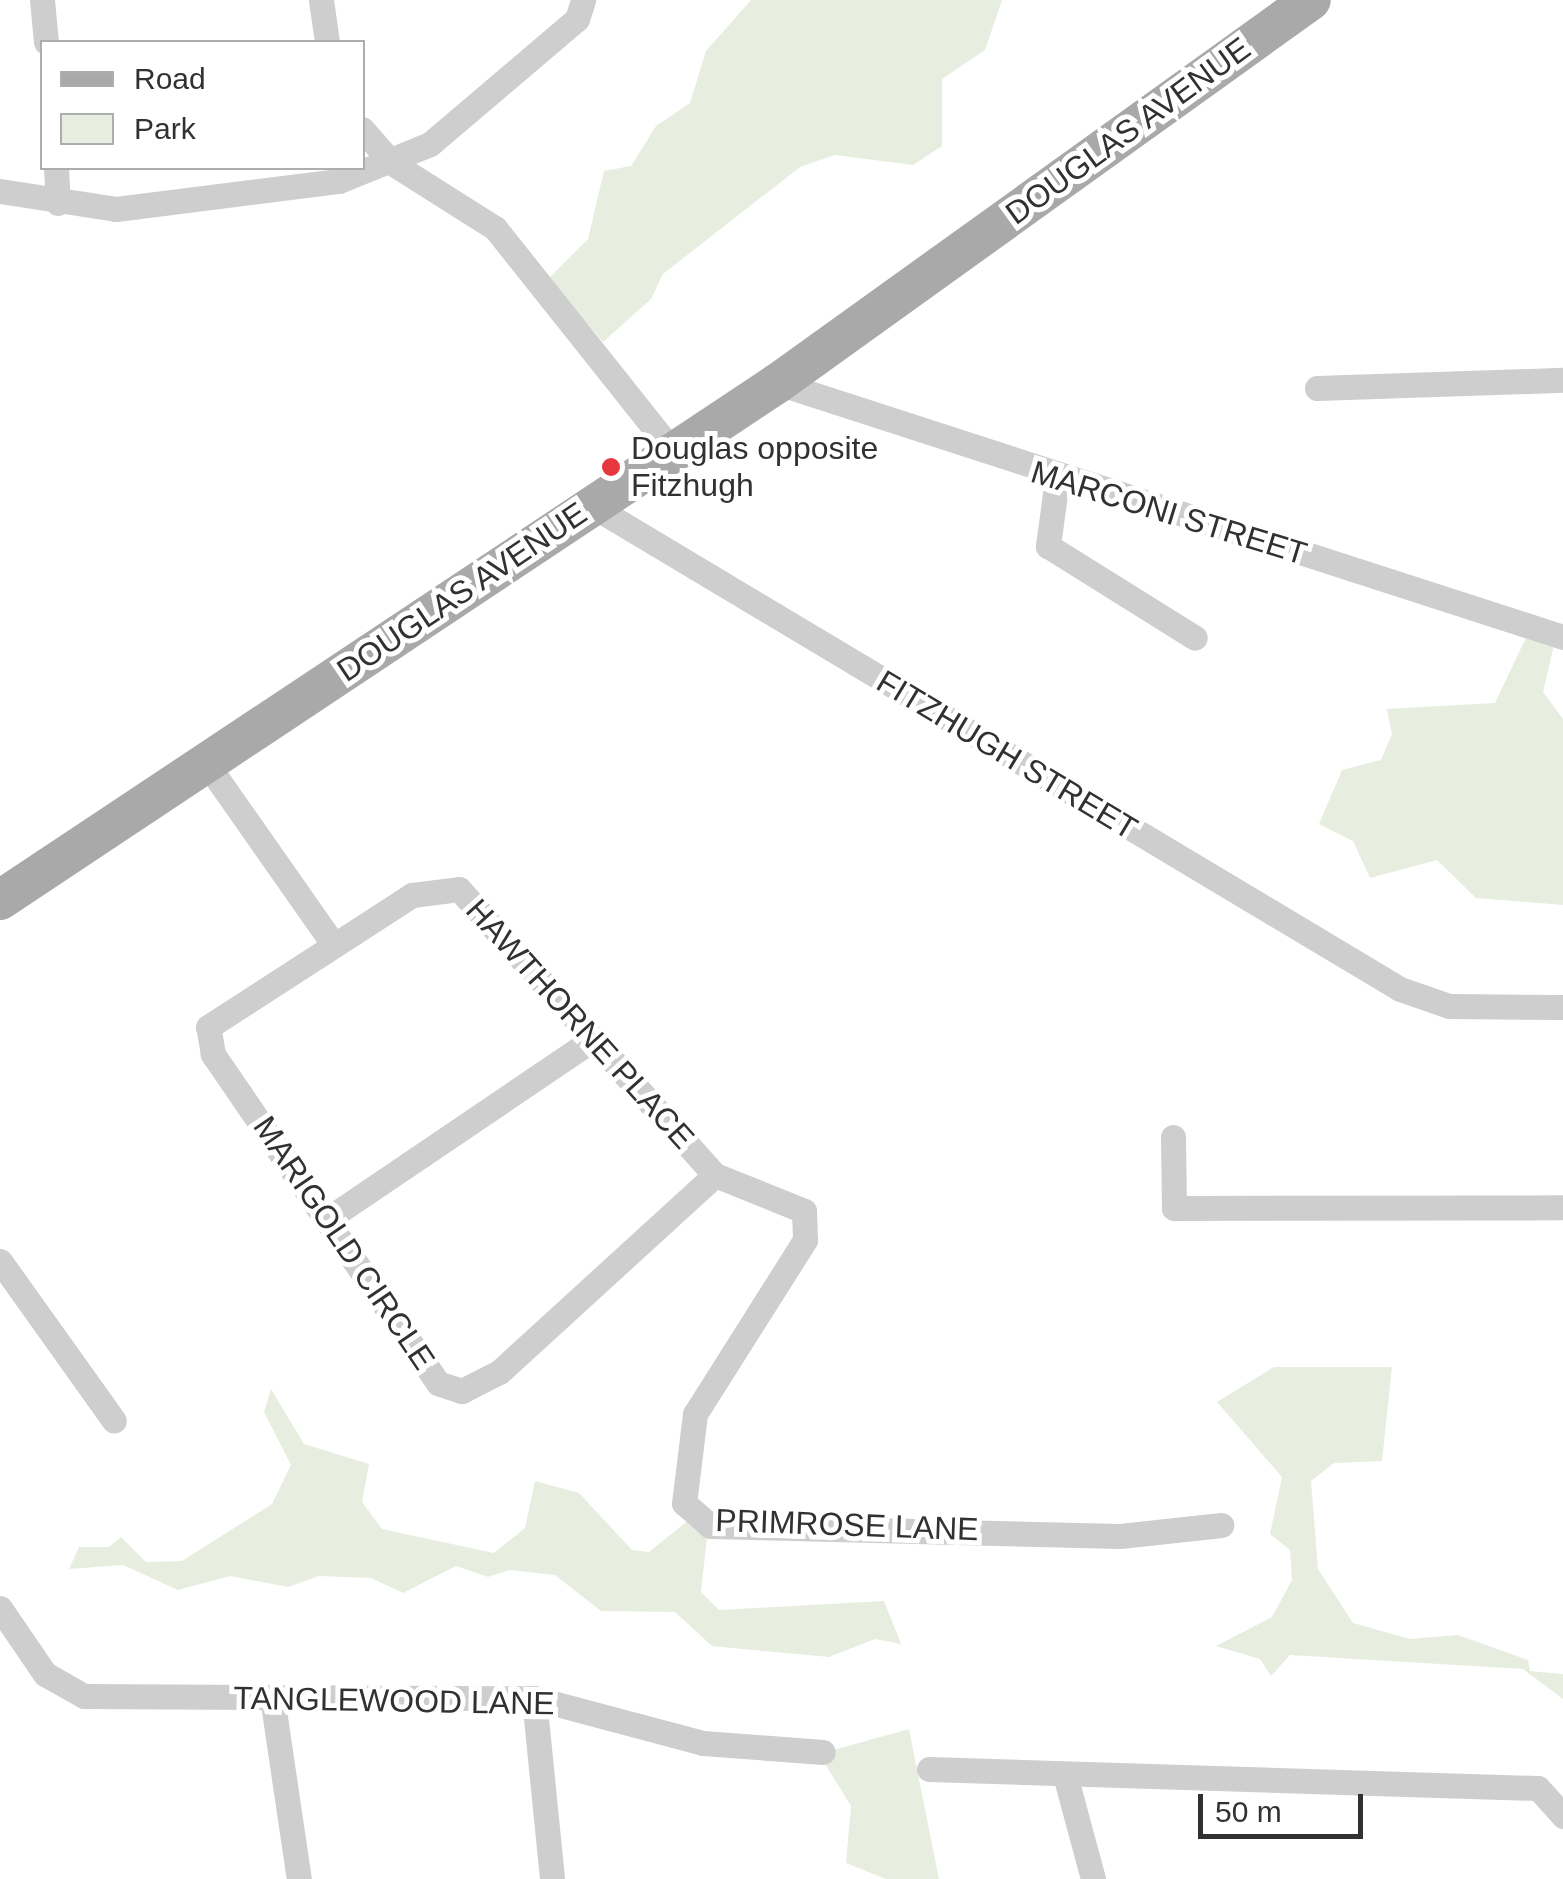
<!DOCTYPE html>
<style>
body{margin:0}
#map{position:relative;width:1563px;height:1879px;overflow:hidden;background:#fff;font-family:Arial,sans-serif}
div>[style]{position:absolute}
.green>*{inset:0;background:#e7eee0}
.street>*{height:25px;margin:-12.5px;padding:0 12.5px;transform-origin:12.5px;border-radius:12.5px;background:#cecece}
.primary>*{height:40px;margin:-20px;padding:0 20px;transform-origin:20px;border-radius:20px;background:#a9a9a9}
.dots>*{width:28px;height:28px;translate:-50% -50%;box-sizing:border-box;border:5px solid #fff;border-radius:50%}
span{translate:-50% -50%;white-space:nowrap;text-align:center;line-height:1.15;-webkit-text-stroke:10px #fff;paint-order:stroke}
.street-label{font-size:32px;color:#313131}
.poi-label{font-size:32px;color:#313131}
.left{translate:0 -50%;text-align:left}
.legend{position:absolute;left:40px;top:40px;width:325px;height:130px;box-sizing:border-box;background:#fff;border:2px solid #adadad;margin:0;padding:12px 18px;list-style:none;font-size:30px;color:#313131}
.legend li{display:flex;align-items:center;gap:20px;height:50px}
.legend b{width:50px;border:2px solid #adadad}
.scale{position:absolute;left:1198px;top:1794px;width:165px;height:45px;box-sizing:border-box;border:5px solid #313131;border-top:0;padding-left:12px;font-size:30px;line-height:35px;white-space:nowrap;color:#313131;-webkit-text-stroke:8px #fff;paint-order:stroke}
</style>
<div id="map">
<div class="green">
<i style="clip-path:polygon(751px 0,1002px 0,985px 50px,942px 79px,942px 146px,913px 165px,835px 155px,800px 167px,663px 274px,651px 299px,603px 342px,548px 279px,588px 239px,604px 171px,631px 166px,656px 126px,690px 103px,706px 51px)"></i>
<i style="clip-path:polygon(1531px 627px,1556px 636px,1543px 692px,1563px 719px,1563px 905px,1476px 898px,1437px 860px,1370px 878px,1353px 841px,1319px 824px,1342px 770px,1381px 760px,1392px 734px,1387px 709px,1495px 703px)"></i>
<i style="clip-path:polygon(1274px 1367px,1392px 1367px,1382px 1461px,1334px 1463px,1311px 1481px,1318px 1569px,1353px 1623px,1410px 1639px,1458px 1635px,1528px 1660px,1530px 1671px,1563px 1674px,1563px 1699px,1523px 1669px,1290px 1655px,1271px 1676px,1260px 1659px,1216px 1646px,1272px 1617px,1292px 1580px,1290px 1550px,1270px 1534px,1282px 1477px,1217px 1402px)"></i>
<i style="clip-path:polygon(271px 1389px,304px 1444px,369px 1464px,362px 1502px,382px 1529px,494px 1553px,525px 1528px,535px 1481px,579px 1493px,632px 1550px,649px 1552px,695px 1515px,708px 1528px,701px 1592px,719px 1610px,884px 1601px,901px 1644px,875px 1639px,829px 1657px,712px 1646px,675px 1612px,601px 1611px,555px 1575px,509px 1570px,488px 1577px,456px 1566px,403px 1593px,371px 1578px,319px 1576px,288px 1587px,230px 1576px,178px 1590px,123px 1565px,69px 1569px,79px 1547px,109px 1547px,121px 1537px,146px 1562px,182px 1561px,272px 1504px,291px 1465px,264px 1412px)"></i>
<i style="clip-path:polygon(909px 1729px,939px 1879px,886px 1879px,846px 1863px,851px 1806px,819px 1754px)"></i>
</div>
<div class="street">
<i style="left:42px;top:0;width:42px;rotate:84.6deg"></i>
<i style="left:321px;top:0;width:42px;rotate:81.9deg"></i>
<i style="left:362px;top:129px;width:45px;rotate:48.6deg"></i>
<i style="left:392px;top:163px;width:122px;rotate:32.3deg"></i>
<i style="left:495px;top:228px;width:286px;rotate:51.5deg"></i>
<i style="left:56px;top:168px;width:35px;rotate:87deg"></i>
<i style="left:0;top:191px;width:117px;rotate:8.8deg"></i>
<i style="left:116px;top:209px;width:225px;rotate:-7.2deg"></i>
<i style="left:339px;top:181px;width:98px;rotate:-22.1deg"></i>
<i style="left:430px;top:144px;width:193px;rotate:-40.4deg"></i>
<i style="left:577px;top:19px;width:20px;rotate:-72deg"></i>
<i style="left:778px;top:383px;width:825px;rotate:17.93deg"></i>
<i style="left:1317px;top:388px;width:246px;rotate:-1.9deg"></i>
<i style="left:1057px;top:479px;width:68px;rotate:97.7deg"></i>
<i style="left:1048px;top:546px;width:173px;rotate:32deg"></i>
<i style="left:591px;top:505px;width:943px;rotate:30.89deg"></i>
<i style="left:1400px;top:989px;width:52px;rotate:19.1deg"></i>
<i style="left:1449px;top:1006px;width:114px;rotate:0.5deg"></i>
<i style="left:207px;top:764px;width:216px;rotate:55deg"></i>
<i style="left:1173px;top:1137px;width:71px;rotate:89.2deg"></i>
<i style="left:1174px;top:1208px;width:389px;rotate:-0.1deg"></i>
<i style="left:715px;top:1175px;width:292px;rotate:137.6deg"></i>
<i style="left:499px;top:1372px;width:42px;rotate:152.8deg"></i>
<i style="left:462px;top:1391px;width:25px;rotate:-162deg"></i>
<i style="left:438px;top:1383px;width:399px;rotate:-124.4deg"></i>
<i style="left:213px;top:1054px;width:27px;rotate:-100deg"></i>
<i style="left:208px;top:1027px;width:243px;rotate:-32.9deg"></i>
<i style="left:412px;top:895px;width:47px;rotate:-7.3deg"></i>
<i style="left:459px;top:889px;width:384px;rotate:48.2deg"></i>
<i style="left:715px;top:1175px;width:96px;rotate:22deg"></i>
<i style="left:804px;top:1211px;width:29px;rotate:88deg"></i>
<i style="left:805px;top:1240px;width:206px;rotate:122.3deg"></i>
<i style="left:695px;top:1414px;width:90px;rotate:97deg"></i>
<i style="left:684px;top:1503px;width:35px;rotate:41deg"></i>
<i style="left:710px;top:1526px;width:410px;rotate:1.4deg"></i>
<i style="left:1120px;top:1536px;width:102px;rotate:-6.2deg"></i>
<i style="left:332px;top:1216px;width:315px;rotate:-34.1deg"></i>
<i style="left:0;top:1261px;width:196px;rotate:54.5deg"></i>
<i style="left:0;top:1608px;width:80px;rotate:55.7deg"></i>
<i style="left:45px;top:1674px;width:45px;rotate:29.4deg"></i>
<i style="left:84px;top:1696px;width:450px;rotate:0.3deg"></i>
<i style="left:534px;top:1698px;width:175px;rotate:14.9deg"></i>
<i style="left:703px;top:1743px;width:120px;rotate:4.3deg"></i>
<i style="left:272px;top:1697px;width:184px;rotate:81.6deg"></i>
<i style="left:534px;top:1698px;width:182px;rotate:84.3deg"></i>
<i style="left:929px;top:1769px;width:609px;rotate:1.79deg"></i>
<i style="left:1538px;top:1788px;width:38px;rotate:48deg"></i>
<i style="left:1065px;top:1775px;width:108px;rotate:74.9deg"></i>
</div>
<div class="primary">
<i style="left:0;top:900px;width:934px;rotate:-33.61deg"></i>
<i style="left:778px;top:383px;width:656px;rotate:-35.7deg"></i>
</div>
<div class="dots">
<i style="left:611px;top:467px;background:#e6363e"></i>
</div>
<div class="street-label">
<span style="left:1128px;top:131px;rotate:-36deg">DOUGLAS AVENUE</span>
<span style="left:1169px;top:513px;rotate:17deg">MARCONI STREET</span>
<span style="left:462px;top:592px;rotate:-34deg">DOUGLAS AVENUE</span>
<span style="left:1007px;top:755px;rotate:31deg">FITZHUGH STREET</span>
<span style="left:580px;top:1024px;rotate:48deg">HAWTHORNE PLACE</span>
<span style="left:344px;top:1243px;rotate:56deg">MARIGOLD CIRCLE</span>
<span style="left:847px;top:1525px;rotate:2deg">PRIMROSE LANE</span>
<span style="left:394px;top:1701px;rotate:1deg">TANGLEWOOD LANE</span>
</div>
<div class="poi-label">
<span class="left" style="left:631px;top:467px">Douglas opposite<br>Fitzhugh</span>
</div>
<ul class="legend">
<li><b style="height:12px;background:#a9a9a9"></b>Road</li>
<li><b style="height:28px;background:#e7eee0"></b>Park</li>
</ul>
<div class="scale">50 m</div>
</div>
